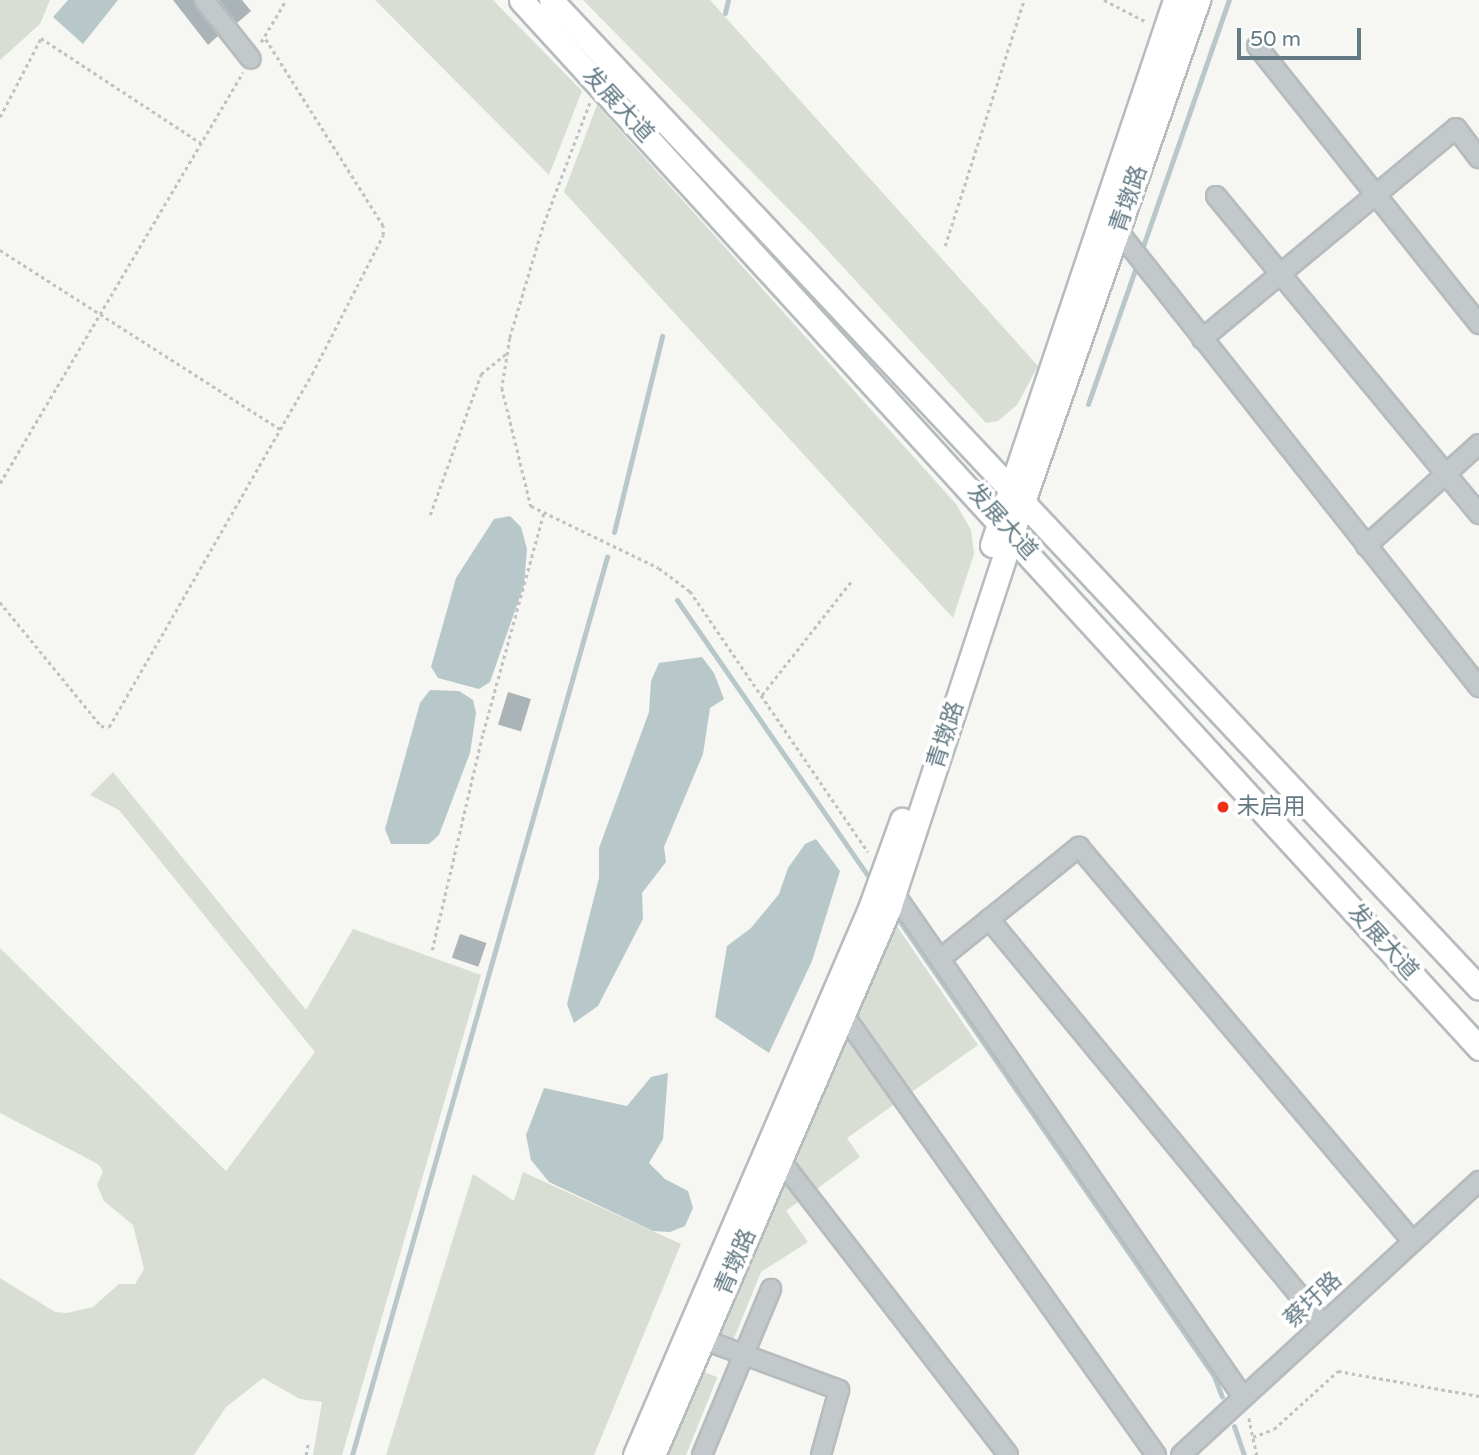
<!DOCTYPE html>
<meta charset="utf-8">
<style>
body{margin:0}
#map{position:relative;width:1479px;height:1455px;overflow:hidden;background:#f6f6f2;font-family:"Varela Round","Noto Sans SC",sans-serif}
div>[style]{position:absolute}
.green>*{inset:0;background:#d8ded3;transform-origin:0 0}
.water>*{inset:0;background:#b8c8ca}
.stream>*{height:5px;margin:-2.5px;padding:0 2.5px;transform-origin:2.5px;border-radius:2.5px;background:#b8c8ca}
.building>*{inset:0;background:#aab4b8;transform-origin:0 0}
.path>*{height:2.5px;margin-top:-1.25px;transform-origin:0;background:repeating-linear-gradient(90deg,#bfc1c3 0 3.5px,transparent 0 7px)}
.roads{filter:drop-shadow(2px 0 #b6bbbe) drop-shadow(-2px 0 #b6bbbe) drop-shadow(0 2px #b6bbbe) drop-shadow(0 -2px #b6bbbe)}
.minor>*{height:18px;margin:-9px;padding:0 9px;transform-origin:9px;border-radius:9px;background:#c3c8ca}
.major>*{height:23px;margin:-11.5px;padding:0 11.5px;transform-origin:11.5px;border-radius:11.5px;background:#fff}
.dots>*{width:19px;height:19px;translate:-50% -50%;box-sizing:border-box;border:4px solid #fff;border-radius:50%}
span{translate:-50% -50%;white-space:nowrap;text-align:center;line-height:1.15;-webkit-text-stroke:7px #fff;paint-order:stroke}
.street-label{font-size:23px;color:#637a85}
.poi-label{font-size:23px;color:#637a85}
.left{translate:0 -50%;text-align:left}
.scale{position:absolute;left:1237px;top:28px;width:124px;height:32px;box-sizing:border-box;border:4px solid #637a85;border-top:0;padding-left:9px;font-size:21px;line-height:24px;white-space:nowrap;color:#637a85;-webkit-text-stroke:5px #fff;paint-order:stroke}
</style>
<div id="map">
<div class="green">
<i style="clip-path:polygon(0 0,50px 0,40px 24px,0 60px)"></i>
<i style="clip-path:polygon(375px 0,493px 0,582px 91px,549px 175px)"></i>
<i style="clip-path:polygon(583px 0,710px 0,1038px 366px,1017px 405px,998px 421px,986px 423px,810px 231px)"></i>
<i style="clip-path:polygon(597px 105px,956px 504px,971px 530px,974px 554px,953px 618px,564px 192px)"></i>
<i style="clip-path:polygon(113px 772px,306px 1010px,353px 929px,481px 975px,342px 1455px,313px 1455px,322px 1402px,300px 1399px,263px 1378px,226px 1407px,194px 1455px,0 1455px,0 1278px,55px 1312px,67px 1313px,93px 1307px,119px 1284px,135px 1284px,144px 1269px,133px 1225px,104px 1201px,97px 1185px,103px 1171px,98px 1164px,0 1113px,0 948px,226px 1171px,315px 1052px,119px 810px,90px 795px)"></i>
<i style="clip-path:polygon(892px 919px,978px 1045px,847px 1138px,860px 1157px,814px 1191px,789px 1156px)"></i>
<i style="clip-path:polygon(783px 1171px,803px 1198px,786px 1211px,808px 1242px,761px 1272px,732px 1343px,712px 1335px)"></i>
<i style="clip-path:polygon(523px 1172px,681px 1244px,594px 1455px,386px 1455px,473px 1174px,514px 1201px)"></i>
<i style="left:697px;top:1369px;width:22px;height:93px;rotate:22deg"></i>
</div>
<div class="water">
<i style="clip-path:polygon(68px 0,118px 0,83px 44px,53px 17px)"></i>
<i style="clip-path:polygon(510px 516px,521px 527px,527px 549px,524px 585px,490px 682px,479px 689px,438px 678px,431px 667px,456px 578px,494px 519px)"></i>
<i style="clip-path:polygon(702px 657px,714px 673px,724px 699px,710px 708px,703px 754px,664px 847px,666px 862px,642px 893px,643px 919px,598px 1006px,574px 1023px,567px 1004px,599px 878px,599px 848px,649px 712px,651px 681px,659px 663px)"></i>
<i style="clip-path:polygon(430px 690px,459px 691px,473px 700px,476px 713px,470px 753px,439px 835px,429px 844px,391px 844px,385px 829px,420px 703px)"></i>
<i style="clip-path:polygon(816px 839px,840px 871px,812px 961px,769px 1053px,715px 1017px,727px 946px,751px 928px,779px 894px,788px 868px,805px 844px)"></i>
<i style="clip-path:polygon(668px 1073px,663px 1139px,649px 1163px,665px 1179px,688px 1191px,693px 1208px,685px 1226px,670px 1232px,653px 1231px,549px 1182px,531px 1160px,526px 1135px,544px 1088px,627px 1106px,651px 1077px)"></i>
</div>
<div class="stream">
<i style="left:725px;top:13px;width:13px;rotate:-77deg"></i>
<i style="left:1141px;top:252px;width:267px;rotate:-70.8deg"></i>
<i style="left:1088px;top:404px;width:151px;rotate:-70.7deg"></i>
<i style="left:614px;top:532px;width:202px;rotate:-76.2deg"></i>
<i style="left:677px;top:600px;width:341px;rotate:55.3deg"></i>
<i style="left:896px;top:916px;width:559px;rotate:55.34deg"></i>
<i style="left:1214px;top:1376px;width:22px;rotate:69deg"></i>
<i style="left:1234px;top:1426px;width:31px;rotate:71deg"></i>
<i style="left:352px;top:1455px;width:934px;rotate:-74.15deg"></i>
</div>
<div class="building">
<i style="clip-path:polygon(173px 0,193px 0,218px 36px,208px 45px)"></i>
<i style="clip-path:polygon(219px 0,242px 0,251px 11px,237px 23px)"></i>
<i style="left:508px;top:692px;width:24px;height:34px;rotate:17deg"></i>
<i style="left:460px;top:934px;width:28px;height:25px;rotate:19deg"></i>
</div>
<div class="path">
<i style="left:1104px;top:0;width:48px;rotate:27.1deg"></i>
<i style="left:261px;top:42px;width:49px;rotate:-59.2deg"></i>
<i style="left:590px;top:103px;width:133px;rotate:110.8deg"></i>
<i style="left:543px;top:227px;width:116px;rotate:106.6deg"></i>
<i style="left:510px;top:338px;width:51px;rotate:99.1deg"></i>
<i style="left:502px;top:388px;width:122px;rotate:76.2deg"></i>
<i style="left:531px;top:506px;width:142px;rotate:25.8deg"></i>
<i style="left:659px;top:568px;width:39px;rotate:37deg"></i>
<i style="left:690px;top:591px;width:316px;rotate:55.7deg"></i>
<i style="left:0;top:117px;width:89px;rotate:-62.6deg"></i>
<i style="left:41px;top:38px;width:191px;rotate:33.3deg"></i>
<i style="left:945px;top:246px;width:258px;rotate:-72.2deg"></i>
<i style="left:0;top:250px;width:332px;rotate:32.6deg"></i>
<i style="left:0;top:483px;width:477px;rotate:-59.4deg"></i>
<i style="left:430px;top:515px;width:150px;rotate:-70.1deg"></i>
<i style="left:481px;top:374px;width:35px;rotate:-39deg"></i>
<i style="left:0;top:602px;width:160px;rotate:50.8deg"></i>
<i style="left:101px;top:726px;width:8px;rotate:7deg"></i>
<i style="left:109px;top:727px;width:407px;rotate:-60.1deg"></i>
<i style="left:312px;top:374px;width:156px;rotate:-62.9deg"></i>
<i style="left:383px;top:235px;width:9px;rotate:-90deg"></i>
<i style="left:383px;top:226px;width:223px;rotate:-122.2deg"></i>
<i style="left:762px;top:695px;width:147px;rotate:-51.9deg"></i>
<i style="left:432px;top:950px;width:223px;rotate:-76.8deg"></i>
<i style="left:483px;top:733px;width:229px;rotate:-74.6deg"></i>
<i style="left:1249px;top:1418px;width:38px;rotate:78deg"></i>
<i style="left:1253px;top:1437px;width:22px;rotate:-21deg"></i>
<i style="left:1274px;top:1429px;width:86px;rotate:-42.2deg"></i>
<i style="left:1338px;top:1371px;width:143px;rotate:10.1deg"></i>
<i style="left:306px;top:1455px;width:12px;rotate:-81deg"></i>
</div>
<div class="roads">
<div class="minor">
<i style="left:204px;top:0;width:75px;rotate:51.5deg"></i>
<i style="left:1257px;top:46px;width:356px;rotate:51.4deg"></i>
<i style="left:1216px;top:196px;width:413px;rotate:50.4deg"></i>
<i style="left:1118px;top:231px;width:582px;rotate:51.63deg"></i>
<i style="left:1202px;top:339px;width:330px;rotate:-39.7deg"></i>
<i style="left:1456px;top:128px;width:38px;rotate:53deg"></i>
<i style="left:1366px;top:546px;width:152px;rotate:-42.1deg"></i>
<i style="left:894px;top:893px;width:613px;rotate:55.3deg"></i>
<i style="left:989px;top:919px;width:525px;rotate:50.49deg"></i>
<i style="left:940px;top:959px;width:179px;rotate:-38.9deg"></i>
<i style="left:1079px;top:847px;width:517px;rotate:49.78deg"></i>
<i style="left:843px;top:1014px;width:541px;rotate:54.63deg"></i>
<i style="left:775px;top:1153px;width:381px;rotate:52.3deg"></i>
<i style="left:694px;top:1336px;width:155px;rotate:20.4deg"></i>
<i style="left:839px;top:1390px;width:67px;rotate:105.5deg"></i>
<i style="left:702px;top:1455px;width:180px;rotate:-67.4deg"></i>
<i style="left:1181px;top:1455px;width:405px;rotate:-42.6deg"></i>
</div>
<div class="major">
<i style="left:521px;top:0;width:1420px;rotate:47.57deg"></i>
<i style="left:551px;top:0;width:1355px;rotate:46.79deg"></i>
<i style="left:992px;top:545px;width:575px;rotate:-71.44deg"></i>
<i style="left:635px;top:1455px;width:592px;rotate:-66.73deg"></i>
<i style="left:869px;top:911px;width:97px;rotate:-70.1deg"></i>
<i style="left:653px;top:1455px;width:596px;rotate:-66.66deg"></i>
<i style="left:889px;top:908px;width:395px;rotate:-71.8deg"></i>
<i style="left:1012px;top:533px;width:565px;rotate:-70.76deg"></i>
</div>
</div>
<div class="dots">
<i style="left:1223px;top:807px;background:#ef3019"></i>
</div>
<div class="street-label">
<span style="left:618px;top:105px;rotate:47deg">发展大道</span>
<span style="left:1129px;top:199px;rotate:-71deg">青墩路</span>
<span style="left:1002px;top:522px;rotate:48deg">发展大道</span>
<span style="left:946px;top:735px;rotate:-72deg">青墩路</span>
<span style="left:1383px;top:942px;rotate:48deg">发展大道</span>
<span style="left:736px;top:1262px;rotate:-67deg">青墩路</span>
<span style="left:1313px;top:1300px;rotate:-43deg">蔡圩路</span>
</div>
<div class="poi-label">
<span class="left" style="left:1237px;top:807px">未启用</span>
</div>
<div class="scale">50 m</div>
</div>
